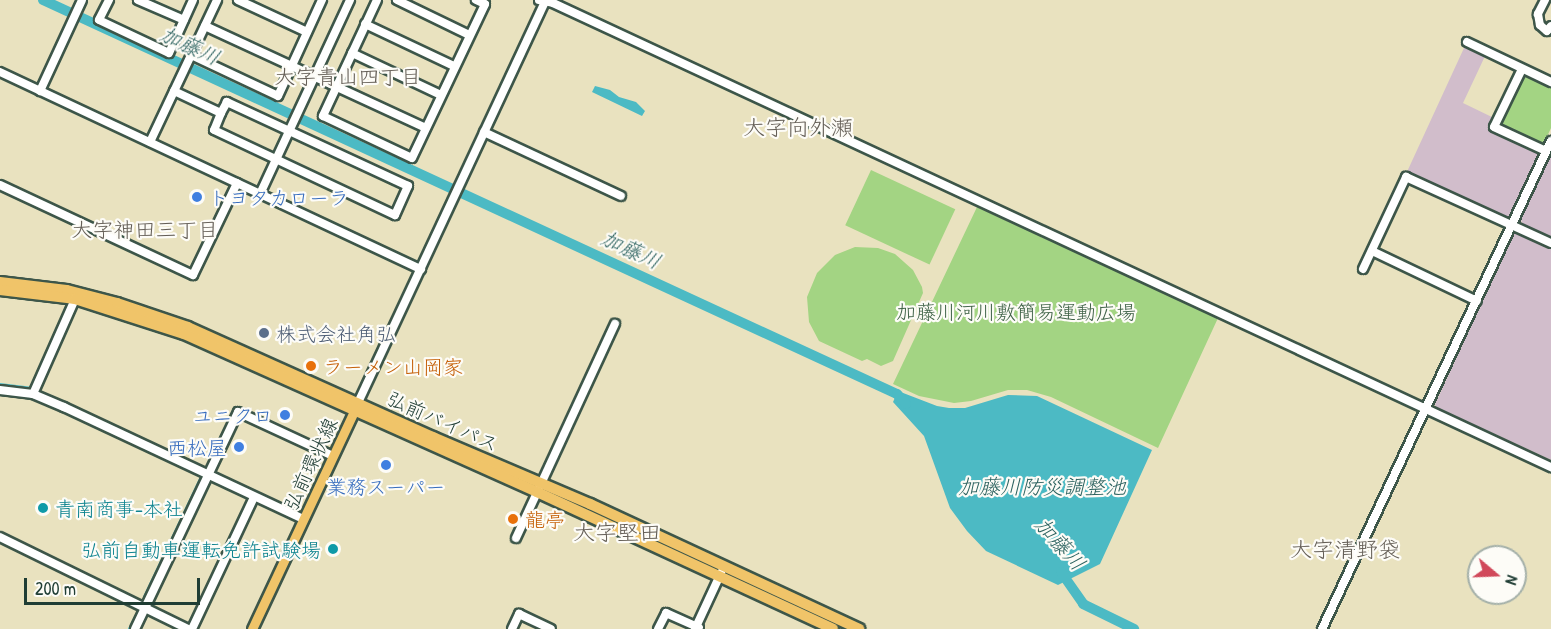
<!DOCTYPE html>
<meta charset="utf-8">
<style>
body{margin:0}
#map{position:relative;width:1551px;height:629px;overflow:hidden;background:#e9e2bf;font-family:"Patrick Hand","Klee One",sans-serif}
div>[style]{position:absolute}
.industrial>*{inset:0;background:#d1bdcb}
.green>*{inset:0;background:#a3d483;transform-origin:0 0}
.water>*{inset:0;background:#4cbac4}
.stream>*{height:1.5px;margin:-0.75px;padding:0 0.75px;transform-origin:0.75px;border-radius:0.75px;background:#4cbac4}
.river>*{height:10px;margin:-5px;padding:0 5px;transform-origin:5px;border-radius:5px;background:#4cbac4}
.roads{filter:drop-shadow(2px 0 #3d5649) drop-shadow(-2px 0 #3d5649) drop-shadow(0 2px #3d5649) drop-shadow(0 -2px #3d5649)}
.minor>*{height:8px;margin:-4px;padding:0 4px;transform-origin:4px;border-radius:4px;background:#fff}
.major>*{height:9px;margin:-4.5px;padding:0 4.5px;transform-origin:4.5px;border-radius:4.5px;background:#f0c469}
.highway>*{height:10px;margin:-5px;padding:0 5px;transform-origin:5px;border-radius:5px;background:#f0c469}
.dots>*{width:16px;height:16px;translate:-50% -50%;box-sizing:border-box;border:3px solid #fdfcf7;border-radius:50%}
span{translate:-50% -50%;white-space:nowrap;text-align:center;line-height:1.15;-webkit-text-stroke:4.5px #fdfcf7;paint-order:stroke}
.shop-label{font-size:20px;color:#366cbe}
.left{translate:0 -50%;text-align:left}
.right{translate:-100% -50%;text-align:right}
.park-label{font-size:20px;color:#406348}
.service-label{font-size:20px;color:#4e5e75}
.food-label{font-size:20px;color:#c56008}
.street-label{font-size:20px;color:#1f3d34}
.culture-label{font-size:20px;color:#0d838f}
.water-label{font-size:21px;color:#2c625f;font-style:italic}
.neighbourhood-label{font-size:21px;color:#655f57}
.quarter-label{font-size:22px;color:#655f57}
.north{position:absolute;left:1467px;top:545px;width:60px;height:60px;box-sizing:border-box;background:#fdfcf7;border:2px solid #a4b0a9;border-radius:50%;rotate:109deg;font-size:16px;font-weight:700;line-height:24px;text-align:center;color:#1f3d34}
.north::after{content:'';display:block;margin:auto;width:21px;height:27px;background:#d1495b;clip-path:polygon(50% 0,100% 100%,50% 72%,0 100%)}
.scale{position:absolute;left:24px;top:578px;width:176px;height:27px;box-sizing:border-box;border:3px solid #1f3d34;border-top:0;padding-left:8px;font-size:18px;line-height:21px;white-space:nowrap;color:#1f3d34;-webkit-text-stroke:4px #fdfcf7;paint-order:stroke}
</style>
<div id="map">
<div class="industrial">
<i style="clip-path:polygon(1468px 46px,1486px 54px,1463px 103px,1496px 119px,1491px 130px,1539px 153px,1509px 218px,1505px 219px,1406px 174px,1464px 48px)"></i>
<i style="clip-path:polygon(1551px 155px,1551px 237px,1522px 224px,1521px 219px)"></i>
<i style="clip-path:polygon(1518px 232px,1551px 248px,1551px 460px,1436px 407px,1435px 404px,1514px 234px)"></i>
</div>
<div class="green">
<i style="clip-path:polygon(1526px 73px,1551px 85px,1551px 128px,1544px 143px,1539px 145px,1501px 127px,1499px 123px,1521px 75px)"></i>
<i style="left:871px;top:170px;width:93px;height:61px;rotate:25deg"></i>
<i style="clip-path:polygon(977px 207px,1218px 318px,1158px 448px,1051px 397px,1027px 390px,1008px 390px,971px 401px,954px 403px,919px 396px,893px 384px)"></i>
<i style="clip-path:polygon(855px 247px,878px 248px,895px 254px,913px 270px,922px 287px,923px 293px,893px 361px,881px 366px,867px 359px,862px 361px,819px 341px,809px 322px,807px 297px,817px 273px,835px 255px)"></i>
</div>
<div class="water">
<i style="clip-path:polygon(595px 86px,610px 90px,619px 97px,636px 102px,645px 111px,642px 116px,592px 92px)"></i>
<i style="clip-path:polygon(898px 391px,937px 406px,949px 408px,965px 408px,1008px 395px,1037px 396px,1152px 450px,1100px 564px,1058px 585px,986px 551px,967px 531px,950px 508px,924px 436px,893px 402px)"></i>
</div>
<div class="stream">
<i style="left:0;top:384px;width:31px;rotate:7deg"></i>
<i style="left:39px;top:391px;width:184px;rotate:24.8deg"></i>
<i style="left:214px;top:472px;width:92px;rotate:25.2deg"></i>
<i style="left:144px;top:597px;width:133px;rotate:-64.6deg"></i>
<i style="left:129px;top:629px;width:20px;rotate:-63deg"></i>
</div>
<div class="river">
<i style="left:43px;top:0;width:941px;rotate:24.77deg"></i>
<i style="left:897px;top:394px;width:13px;rotate:48deg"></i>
<i style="left:1061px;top:572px;width:39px;rotate:55deg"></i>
<i style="left:1083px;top:604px;width:57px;rotate:26.1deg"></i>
</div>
<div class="roads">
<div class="minor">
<i style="left:109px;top:0;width:22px;rotate:117deg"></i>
<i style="left:99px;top:20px;width:77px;rotate:25.2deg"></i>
<i style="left:169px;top:53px;width:58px;rotate:-65.6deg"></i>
<i style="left:138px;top:0;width:50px;rotate:23.5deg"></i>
<i style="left:238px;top:0;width:76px;rotate:24.9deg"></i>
<i style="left:377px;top:0;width:128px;rotate:115deg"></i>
<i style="left:323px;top:116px;width:98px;rotate:25.3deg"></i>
<i style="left:412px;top:158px;width:170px;rotate:-64.6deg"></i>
<i style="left:485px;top:4px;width:10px;rotate:-156deg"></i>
<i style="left:397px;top:0;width:80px;rotate:25.9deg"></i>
<i style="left:539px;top:0;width:14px;rotate:12deg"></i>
<i style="left:553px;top:3px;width:1101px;rotate:24.94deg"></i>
<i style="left:1545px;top:0;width:16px;rotate:117deg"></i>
<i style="left:1538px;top:14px;width:11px;rotate:80deg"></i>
<i style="left:1540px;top:25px;width:9px;rotate:41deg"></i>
<i style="left:1547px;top:31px;width:6px;rotate:-51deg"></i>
<i style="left:365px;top:24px;width:98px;rotate:25.3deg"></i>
<i style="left:205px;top:26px;width:243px;rotate:24.8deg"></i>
<i style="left:1467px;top:42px;width:93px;rotate:25.5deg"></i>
<i style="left:352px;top:53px;width:98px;rotate:25.3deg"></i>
<i style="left:191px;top:55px;width:96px;rotate:25.2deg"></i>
<i style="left:278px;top:96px;width:106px;rotate:-65.4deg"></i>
<i style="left:1522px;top:69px;width:64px;rotate:115.8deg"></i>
<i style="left:1494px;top:127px;width:57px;rotate:24.8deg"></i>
<i style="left:0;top:72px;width:465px;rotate:25.1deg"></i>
<i style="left:40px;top:91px;width:100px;rotate:-65.2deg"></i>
<i style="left:174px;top:91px;width:52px;rotate:25.1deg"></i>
<i style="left:221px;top:113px;width:18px;rotate:112deg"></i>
<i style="left:214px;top:130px;width:200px;rotate:25.2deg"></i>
<i style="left:395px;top:215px;width:32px;rotate:-66deg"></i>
<i style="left:408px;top:186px;width:200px;rotate:-155.1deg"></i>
<i style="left:227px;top:102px;width:13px;rotate:119deg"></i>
<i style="left:484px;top:132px;width:151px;rotate:25deg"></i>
<i style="left:150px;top:142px;width:157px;rotate:-64.7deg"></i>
<i style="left:0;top:185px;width:213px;rotate:25deg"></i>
<i style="left:193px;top:275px;width:102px;rotate:-64.4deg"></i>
<i style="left:260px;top:194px;width:214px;rotate:-65.1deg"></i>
<i style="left:1372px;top:251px;width:116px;rotate:25.5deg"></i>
<i style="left:1363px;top:269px;width:102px;rotate:-64.9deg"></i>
<i style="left:1406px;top:177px;width:159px;rotate:24.5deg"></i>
<i style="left:0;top:390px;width:33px;rotate:7deg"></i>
<i style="left:33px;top:394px;width:34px;rotate:23deg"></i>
<i style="left:64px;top:407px;width:264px;rotate:25.1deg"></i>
<i style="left:33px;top:394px;width:104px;rotate:-66.1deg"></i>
<i style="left:356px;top:407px;width:449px;rotate:-65deg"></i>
<i style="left:0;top:537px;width:209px;rotate:26.1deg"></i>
<i style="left:516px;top:538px;width:236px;rotate:-65.2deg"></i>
<i style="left:135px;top:629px;width:240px;rotate:-64.6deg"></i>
<i style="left:238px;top:412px;width:105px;rotate:24.9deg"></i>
<i style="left:192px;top:629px;width:146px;rotate:-64.8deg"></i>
<i style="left:512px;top:629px;width:17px;rotate:-65deg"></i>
<i style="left:519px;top:614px;width:35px;rotate:25deg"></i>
<i style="left:658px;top:629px;width:18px;rotate:-63deg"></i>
<i style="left:666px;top:613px;width:36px;rotate:24deg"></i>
<i style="left:695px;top:629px;width:62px;rotate:-65.1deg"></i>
<i style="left:1322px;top:629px;width:539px;rotate:-64.86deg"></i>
</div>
<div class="major">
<i style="left:252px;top:629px;width:241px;rotate:-64.9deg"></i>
</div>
<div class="highway">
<i style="left:0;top:282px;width:67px;rotate:6.8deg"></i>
<i style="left:67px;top:290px;width:52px;rotate:14.6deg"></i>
<i style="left:117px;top:303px;width:75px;rotate:18.7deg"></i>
<i style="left:188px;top:327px;width:269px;rotate:24.2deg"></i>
<i style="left:433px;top:437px;width:171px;rotate:23.1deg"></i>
<i style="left:590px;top:504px;width:297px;rotate:24.9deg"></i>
<i style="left:0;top:290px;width:76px;rotate:6.8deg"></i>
<i style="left:75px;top:299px;width:114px;rotate:17.8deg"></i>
<i style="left:184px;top:334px;width:387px;rotate:24.1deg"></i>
<i style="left:537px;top:492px;width:326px;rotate:24.8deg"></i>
</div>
</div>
<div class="dots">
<i style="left:197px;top:197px;background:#3f7fe0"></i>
<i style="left:264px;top:333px;background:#5c6f8a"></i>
<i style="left:311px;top:366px;background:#e8710a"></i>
<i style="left:285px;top:415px;background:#3f7fe0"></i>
<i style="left:239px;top:447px;background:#3f7fe0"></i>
<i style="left:386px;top:465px;background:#3f7fe0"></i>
<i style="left:43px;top:508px;background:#0f9aa8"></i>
<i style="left:513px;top:519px;background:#e8710a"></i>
<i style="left:333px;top:549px;background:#0f9aa8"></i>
</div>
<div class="shop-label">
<span class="left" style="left:209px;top:197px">トヨタカローラ</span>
<span class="right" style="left:273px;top:415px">ユニクロ</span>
<span class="right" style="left:227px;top:447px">西松屋</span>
<span style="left:386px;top:486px">業務スーパー</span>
</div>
<div class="park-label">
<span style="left:1016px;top:311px">加藤川河川敷簡易運動広場</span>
</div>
<div class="service-label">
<span class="left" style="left:276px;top:333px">株式会社角弘</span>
</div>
<div class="food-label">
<span class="left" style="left:323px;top:366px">ラーメン山岡家</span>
<span class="left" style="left:525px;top:519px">龍亭</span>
</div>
<div class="street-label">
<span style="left:443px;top:421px;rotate:24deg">弘前バイパス</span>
<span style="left:310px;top:464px;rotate:-65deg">弘前環状線</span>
</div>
<div class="culture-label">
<span class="left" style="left:55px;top:508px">青南商事-本社</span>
<span class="right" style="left:321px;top:549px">弘前自動車運転免許試験場</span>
</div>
<div class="water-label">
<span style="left:190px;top:46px;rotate:25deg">加藤川</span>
<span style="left:631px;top:250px;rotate:25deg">加藤川</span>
<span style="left:1042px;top:487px">加藤川防災調整池</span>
<span style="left:1060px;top:544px;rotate:48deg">加藤川</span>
</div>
<div class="neighbourhood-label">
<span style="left:348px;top:77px">大字青山四丁目</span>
<span style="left:145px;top:230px">大字神田三丁目</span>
</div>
<div class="quarter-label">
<span style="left:798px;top:128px">大字向外瀬</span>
<span style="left:617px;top:533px">大字堅田</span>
<span style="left:1345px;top:550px">大字清野袋</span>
</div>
<div class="north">N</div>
<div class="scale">200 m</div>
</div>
